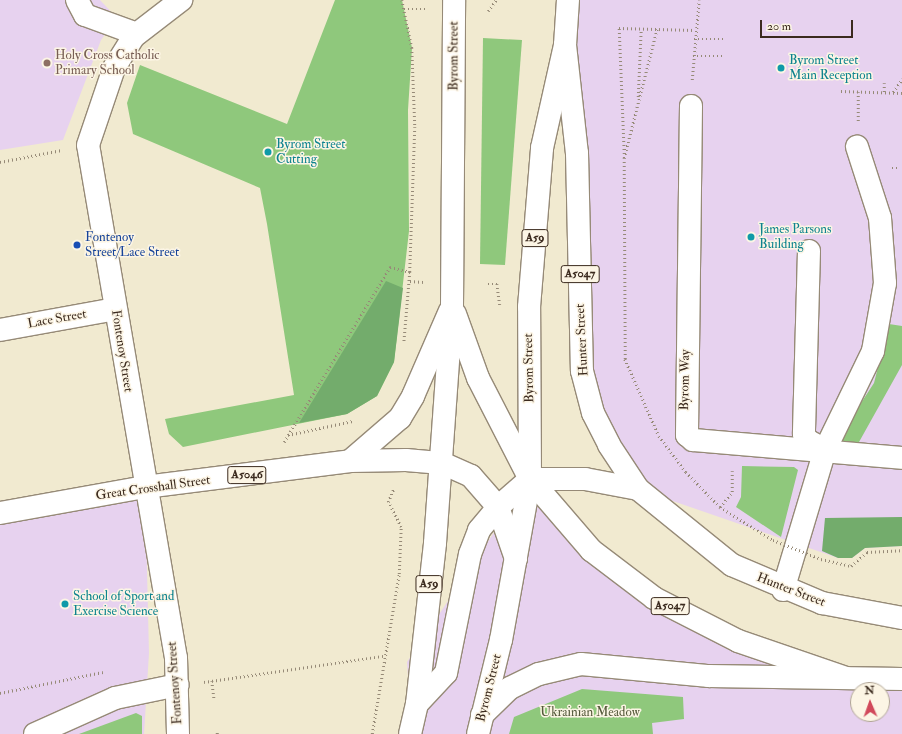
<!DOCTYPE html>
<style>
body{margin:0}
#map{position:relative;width:902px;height:734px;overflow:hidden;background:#f1ead0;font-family:"IM FELL Double Pica",serif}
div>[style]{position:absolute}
.built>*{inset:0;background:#e7d2ef}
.green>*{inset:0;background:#8fc87c}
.forest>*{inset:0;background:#73ac6c}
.path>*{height:2.5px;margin-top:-1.25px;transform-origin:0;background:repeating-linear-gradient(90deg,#968a77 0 1px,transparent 0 4px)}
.roads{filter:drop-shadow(1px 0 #968a77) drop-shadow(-1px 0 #968a77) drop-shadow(0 1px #968a77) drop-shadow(0 -1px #968a77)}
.minor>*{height:22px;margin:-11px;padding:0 11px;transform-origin:11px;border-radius:11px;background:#fff}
.major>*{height:22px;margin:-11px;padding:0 11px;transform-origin:11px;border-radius:11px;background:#fff}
.highway>*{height:22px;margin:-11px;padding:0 11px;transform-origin:11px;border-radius:11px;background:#fff}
.path-bridge>*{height:2.5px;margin-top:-1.25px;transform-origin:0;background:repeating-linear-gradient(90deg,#968a77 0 1px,transparent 0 4px)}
.dots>*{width:11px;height:11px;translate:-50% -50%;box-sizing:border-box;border:2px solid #fcf5e5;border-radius:50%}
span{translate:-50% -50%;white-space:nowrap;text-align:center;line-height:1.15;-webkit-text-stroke:3px #fcf5e5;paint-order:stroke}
.shield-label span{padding:1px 3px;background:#fcf5e5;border:1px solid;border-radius:3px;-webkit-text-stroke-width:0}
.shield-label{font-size:12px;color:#3b2a1e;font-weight:700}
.education-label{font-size:13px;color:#785e54}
.left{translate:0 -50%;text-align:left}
.street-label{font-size:13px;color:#3b2a1e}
.culture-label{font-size:13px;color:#0d838f}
.transit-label{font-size:13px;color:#164399}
.park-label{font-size:13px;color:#54593a}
.north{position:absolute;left:850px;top:682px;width:40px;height:40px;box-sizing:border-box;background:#fcf5e5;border:1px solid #afa495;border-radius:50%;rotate:358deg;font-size:11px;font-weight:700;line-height:16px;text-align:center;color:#3b2a1e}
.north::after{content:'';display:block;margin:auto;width:14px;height:18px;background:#d1495b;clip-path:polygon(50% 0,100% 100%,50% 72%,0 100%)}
.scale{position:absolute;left:760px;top:20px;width:93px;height:18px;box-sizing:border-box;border:2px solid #3b2a1e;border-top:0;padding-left:5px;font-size:12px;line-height:14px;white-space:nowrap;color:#3b2a1e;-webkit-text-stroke:3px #fcf5e5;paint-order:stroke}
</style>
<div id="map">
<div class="built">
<i style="clip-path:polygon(0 0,100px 0,117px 18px,101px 40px,63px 140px,0 150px)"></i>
<i style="clip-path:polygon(568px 0,902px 0,902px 546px,865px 548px,852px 558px,838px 558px,638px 489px,593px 413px)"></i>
<i style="clip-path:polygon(evenodd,530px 479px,654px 598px,846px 678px,902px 679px,902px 734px,412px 734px,407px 662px,530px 479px,858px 690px,882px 690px,882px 714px,858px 714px,858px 690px)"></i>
<i style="clip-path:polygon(145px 487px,149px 653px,144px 734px,0 734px,0 513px)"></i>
</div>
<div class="green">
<i style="clip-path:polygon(335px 0,402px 0,412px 48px,408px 110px,409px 231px,394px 362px,377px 396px,347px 414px,183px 447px,169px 434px,165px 419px,294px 395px,267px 224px,260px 188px,133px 134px,127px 103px,140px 65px,287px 124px)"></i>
<i style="clip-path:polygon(483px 38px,522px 40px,505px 265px,480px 264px)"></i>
<i style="clip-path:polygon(889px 324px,902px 326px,902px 365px,854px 451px,843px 443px,842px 432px,874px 383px)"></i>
<i style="clip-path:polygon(742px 466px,794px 467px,798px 470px,781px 537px,736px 507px,741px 497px)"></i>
<i style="clip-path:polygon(582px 689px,683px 697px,684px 719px,652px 723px,653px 734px,509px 734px,514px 717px)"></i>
<i style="clip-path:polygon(136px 713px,142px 716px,142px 734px,79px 734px)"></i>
</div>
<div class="forest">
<i style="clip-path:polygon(386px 281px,403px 288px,394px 362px,377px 396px,347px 414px,299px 423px)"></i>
<i style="clip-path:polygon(902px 517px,902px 546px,865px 548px,852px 558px,838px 558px,822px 551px,825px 518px)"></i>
</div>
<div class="path">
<i style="left:402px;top:0;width:49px;rotate:78.2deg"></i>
<i style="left:412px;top:48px;width:79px;rotate:87.8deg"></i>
<i style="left:415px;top:127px;width:145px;rotate:92deg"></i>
<i style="left:404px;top:9px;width:21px"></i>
<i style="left:488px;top:11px;width:14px;rotate:-54deg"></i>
<i style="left:694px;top:39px;width:29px"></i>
<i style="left:693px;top:56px;width:29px"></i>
<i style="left:692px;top:80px;width:80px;rotate:-85deg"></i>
<i style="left:841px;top:91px;width:61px;rotate:1.9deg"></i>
<i style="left:884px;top:92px;width:9px;rotate:-90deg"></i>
<i style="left:893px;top:92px;width:16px;rotate:-55deg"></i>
<i style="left:638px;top:97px;width:68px;rotate:-87.5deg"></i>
<i style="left:858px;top:121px;width:29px;rotate:-90deg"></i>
<i style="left:624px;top:154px;width:126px;rotate:-92.3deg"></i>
<i style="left:619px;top:28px;width:75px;rotate:1.5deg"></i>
<i style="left:0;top:162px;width:63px;rotate:-11deg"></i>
<i style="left:892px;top:168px;width:7px"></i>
<i style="left:410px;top:281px;width:13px;rotate:4deg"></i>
<i style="left:488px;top:284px;width:9px"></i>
<i style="left:497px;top:284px;width:21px;rotate:82deg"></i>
<i style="left:625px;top:359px;width:201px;rotate:-90.3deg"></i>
<i style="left:624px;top:158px;width:133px;rotate:-75.7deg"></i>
<i style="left:288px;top:435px;width:66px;rotate:-12.3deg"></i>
<i style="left:284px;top:442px;width:205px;rotate:-58.8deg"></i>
<i style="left:390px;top:267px;width:21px;rotate:14deg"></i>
<i style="left:410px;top:272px;width:72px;rotate:94.8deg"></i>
<i style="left:720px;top:507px;width:19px;rotate:-51deg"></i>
<i style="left:732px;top:492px;width:21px;rotate:-90deg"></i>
<i style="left:821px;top:559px;width:31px;rotate:13deg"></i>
<i style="left:851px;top:566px;width:21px;rotate:-41deg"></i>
<i style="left:867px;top:552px;width:35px;rotate:-3deg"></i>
<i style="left:212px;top:681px;width:17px;rotate:83deg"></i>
<i style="left:204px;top:682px;width:181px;rotate:-8.3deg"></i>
<i style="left:0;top:693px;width:105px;rotate:-11.5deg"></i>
<i style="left:217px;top:734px;width:2px;rotate:-90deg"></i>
<i style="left:372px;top:734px;width:162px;rotate:-80.4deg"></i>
<i style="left:399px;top:574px;width:47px;rotate:-87.6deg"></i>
<i style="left:401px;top:527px;width:28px;rotate:-117deg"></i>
<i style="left:388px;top:502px;width:15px;rotate:-67deg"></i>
</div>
<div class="roads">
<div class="minor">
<i style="left:77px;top:0;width:17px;rotate:62deg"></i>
<i style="left:85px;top:15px;width:55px;rotate:20.1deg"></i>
<i style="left:691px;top:106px;width:329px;rotate:90.7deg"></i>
<i style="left:687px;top:435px;width:8px;rotate:40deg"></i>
<i style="left:693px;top:440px;width:210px;rotate:4.9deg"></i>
<i style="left:809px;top:251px;width:183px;rotate:91.6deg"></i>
<i style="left:804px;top:434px;width:7px;rotate:63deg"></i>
<i style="left:807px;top:440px;width:21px;rotate:29deg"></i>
<i style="left:0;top:330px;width:117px;rotate:-10.3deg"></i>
<i style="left:783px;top:590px;width:146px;rotate:-73.3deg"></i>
<i style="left:825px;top:450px;width:110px;rotate:-64.1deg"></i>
<i style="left:873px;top:351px;width:69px;rotate:-80deg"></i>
<i style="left:885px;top:283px;width:65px;rotate:-94.4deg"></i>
<i style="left:880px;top:218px;width:75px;rotate:-107.9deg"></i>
<i style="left:35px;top:734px;width:88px;rotate:-24.2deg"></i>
<i style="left:115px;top:698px;width:64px;rotate:-11.7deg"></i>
<i style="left:178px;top:734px;width:76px;rotate:-91.5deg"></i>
<i style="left:176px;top:658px;width:520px;rotate:-99.73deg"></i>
<i style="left:88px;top:145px;width:81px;rotate:-71.3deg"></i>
<i style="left:114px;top:68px;width:36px;rotate:-58deg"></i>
<i style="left:133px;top:37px;width:61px;rotate:-37.6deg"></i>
</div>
<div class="major">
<i style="left:350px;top:461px;width:66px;rotate:-40.7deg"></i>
<i style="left:400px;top:418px;width:26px;rotate:-59deg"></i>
<i style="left:413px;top:396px;width:93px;rotate:-66.5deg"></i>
<i style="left:0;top:513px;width:147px;rotate:-10.2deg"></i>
<i style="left:145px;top:487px;width:207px;rotate:-7.2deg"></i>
<i style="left:350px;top:461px;width:56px;rotate:-1deg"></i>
<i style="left:406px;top:460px;width:36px;rotate:5deg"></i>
<i style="left:442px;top:463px;width:32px;rotate:24deg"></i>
<i style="left:471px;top:476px;width:41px;rotate:48.9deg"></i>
<i style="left:498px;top:507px;width:55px;rotate:70.9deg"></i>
</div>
<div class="highway">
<i style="left:565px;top:45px;width:109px;rotate:83.7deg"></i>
<i style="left:577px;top:153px;width:218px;rotate:88.7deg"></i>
<i style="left:582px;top:371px;width:43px;rotate:75.3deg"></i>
<i style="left:593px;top:413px;width:36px;rotate:63deg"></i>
<i style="left:609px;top:445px;width:53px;rotate:56.6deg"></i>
<i style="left:638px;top:489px;width:121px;rotate:39deg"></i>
<i style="left:732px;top:565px;width:98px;rotate:22.9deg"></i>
<i style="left:822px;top:603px;width:81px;rotate:10.6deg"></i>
<i style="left:455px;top:314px;width:68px;rotate:70.2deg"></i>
<i style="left:478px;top:378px;width:114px;rotate:62.8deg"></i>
<i style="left:530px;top:479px;width:94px;rotate:49.3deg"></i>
<i style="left:591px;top:550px;width:79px;rotate:37.3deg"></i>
<i style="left:654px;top:598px;width:94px;rotate:27.1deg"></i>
<i style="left:738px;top:641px;width:114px;rotate:18.9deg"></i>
<i style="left:417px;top:704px;width:42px;rotate:-46.9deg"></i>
<i style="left:446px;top:673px;width:121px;rotate:-78.6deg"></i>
<i style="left:470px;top:554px;width:26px;rotate:-69deg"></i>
<i style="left:479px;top:530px;width:30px;rotate:-50deg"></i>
<i style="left:498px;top:507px;width:43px;rotate:-41.2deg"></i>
<i style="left:530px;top:479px;width:55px"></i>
<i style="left:585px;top:479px;width:54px;rotate:10.7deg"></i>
<i style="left:482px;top:715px;width:39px;rotate:-44deg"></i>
<i style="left:510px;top:688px;width:32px;rotate:-26deg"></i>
<i style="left:539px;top:674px;width:43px;rotate:-13.4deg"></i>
<i style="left:581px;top:664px;width:129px;rotate:5.4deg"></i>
<i style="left:709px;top:676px;width:193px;rotate:0.9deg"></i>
<i style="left:410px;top:734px;width:31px;rotate:-77deg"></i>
<i style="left:417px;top:704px;width:162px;rotate:-83.6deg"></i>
<i style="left:435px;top:543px;width:238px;rotate:-85.9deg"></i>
<i style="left:452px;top:306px;width:306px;rotate:-89.6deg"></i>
<i style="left:478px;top:734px;width:97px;rotate:-76.3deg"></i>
<i style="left:501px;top:640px;width:164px;rotate:-79.8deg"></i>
<i style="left:530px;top:479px;width:172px;rotate:-90.3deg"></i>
<i style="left:529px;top:307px;width:160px;rotate:-85.3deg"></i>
<i style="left:542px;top:148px;width:106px;rotate:-77.4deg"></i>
<i style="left:565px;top:45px;width:45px;rotate:-86.2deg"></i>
</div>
</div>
<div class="path-bridge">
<i style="left:625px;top:359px;width:84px;rotate:66.2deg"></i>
<i style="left:659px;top:436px;width:45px;rotate:53.1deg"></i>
<i style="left:686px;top:472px;width:49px;rotate:45.8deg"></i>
<i style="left:720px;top:507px;width:62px;rotate:31.9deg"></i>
<i style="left:773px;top:540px;width:52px;rotate:21.6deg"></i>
</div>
<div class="dots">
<i style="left:47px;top:63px;background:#8d6e63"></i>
<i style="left:781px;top:68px;background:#0f9aa8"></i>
<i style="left:268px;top:152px;background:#0f9aa8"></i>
<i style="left:751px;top:237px;background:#0f9aa8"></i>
<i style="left:77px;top:245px;background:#1a4fb4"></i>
<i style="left:65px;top:604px;background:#0f9aa8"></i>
</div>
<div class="shield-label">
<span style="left:535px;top:238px">A59</span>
<span style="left:580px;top:274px">A5047</span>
<span style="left:247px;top:475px">A5046</span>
<span style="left:429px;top:584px">A59</span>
<span style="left:670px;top:606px">A5047</span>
</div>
<div class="education-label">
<span class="left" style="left:55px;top:63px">Holy Cross Catholic<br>Primary School</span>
</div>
<div class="street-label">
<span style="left:454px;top:56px;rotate:-90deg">Byrom Street</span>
<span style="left:57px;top:319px;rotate:-10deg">Lace Street</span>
<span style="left:582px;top:340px;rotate:-93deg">Hunter Street</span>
<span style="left:122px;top:351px;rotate:81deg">Fontenoy Street</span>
<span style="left:529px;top:368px;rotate:-91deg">Byrom Street</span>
<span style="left:685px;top:380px;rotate:-89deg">Byrom Way</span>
<span style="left:153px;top:488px;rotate:-8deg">Great Crosshall Street</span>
<span style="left:791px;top:590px;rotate:21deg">Hunter Street</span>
<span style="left:175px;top:683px;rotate:-94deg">Fontenoy Street</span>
<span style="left:489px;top:688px;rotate:-76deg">Byrom Street</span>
</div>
<div class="culture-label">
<span class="left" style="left:789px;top:68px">Byrom Street<br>Main Reception</span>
<span class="left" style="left:276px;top:152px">Byrom Street<br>Cutting</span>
<span class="left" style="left:759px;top:237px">James Parsons<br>Building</span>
<span class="left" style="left:73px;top:604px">School of Sport and<br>Exercise Science</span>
</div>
<div class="transit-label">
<span class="left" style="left:85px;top:245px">Fontenoy<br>Street/Lace Street</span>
</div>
<div class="park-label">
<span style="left:590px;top:712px">Ukrainian Meadow</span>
</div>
<div class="north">N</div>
<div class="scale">20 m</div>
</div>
